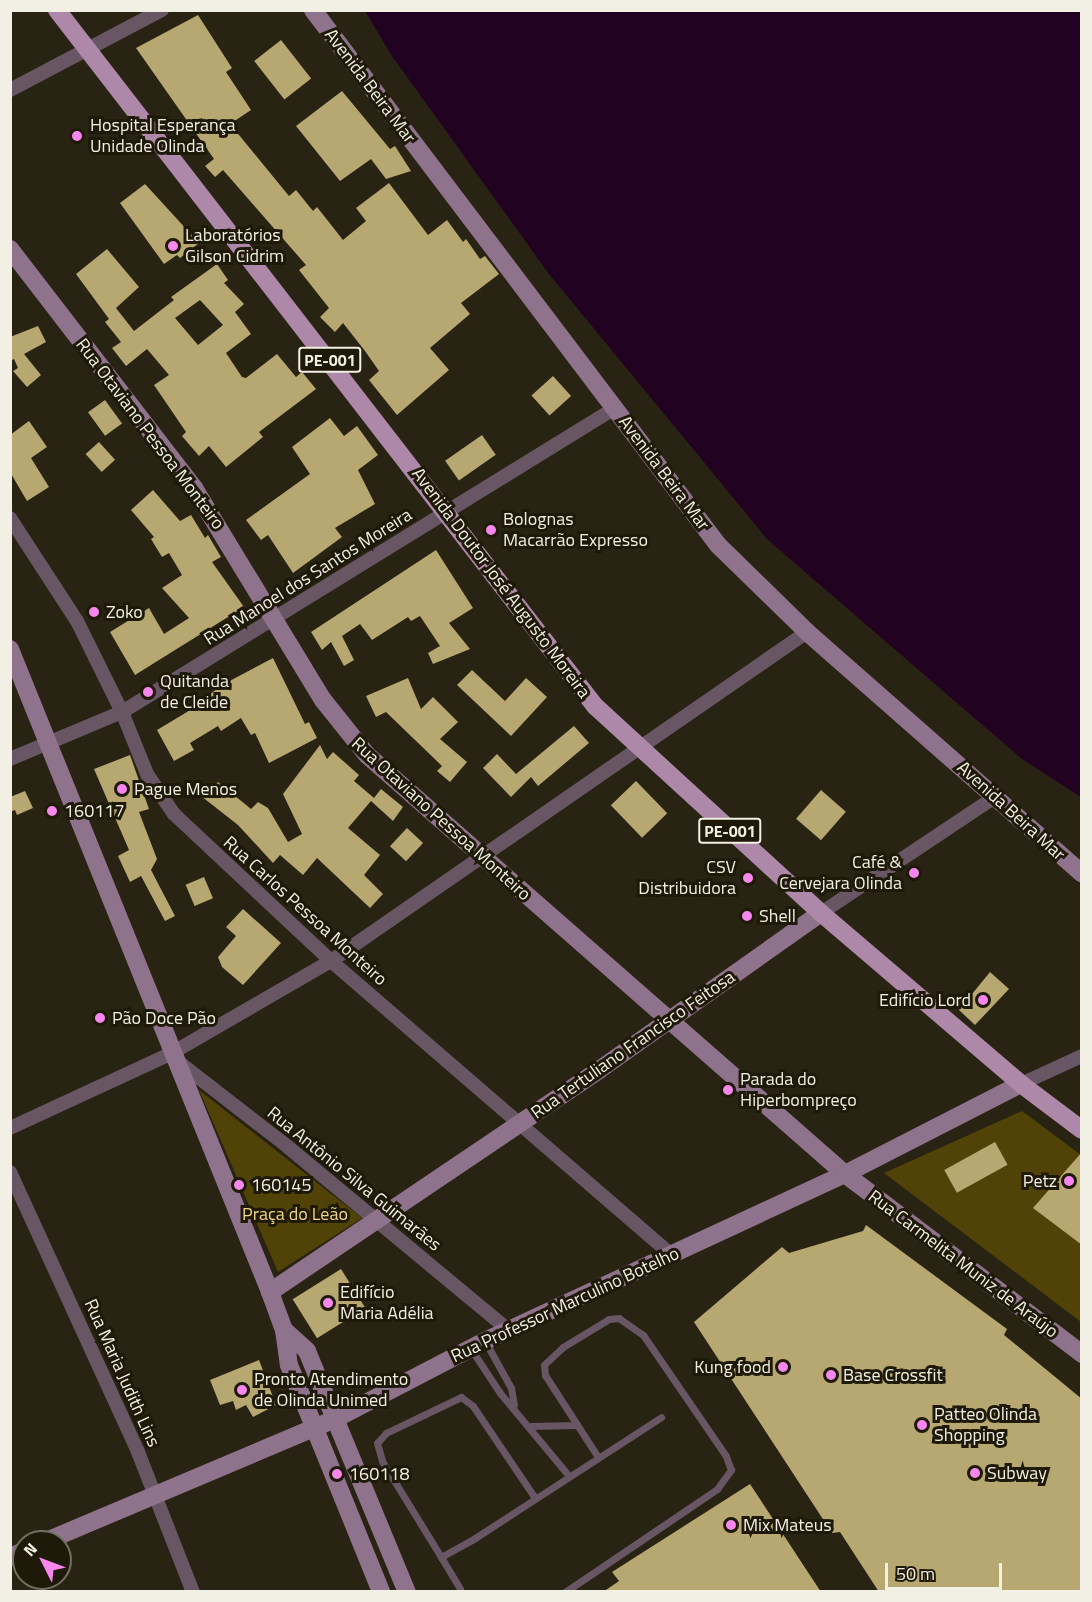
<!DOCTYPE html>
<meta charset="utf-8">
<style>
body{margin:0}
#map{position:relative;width:1092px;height:1602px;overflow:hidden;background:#282312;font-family:"Titillium Web",sans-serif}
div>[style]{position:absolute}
.green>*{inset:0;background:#514208}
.water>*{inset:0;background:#220221}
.building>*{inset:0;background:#b7a771;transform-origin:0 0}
.lane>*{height:7px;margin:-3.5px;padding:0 3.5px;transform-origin:3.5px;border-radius:3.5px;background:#685665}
.street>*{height:14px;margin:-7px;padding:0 7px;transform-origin:7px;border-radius:7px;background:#685665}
.secondary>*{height:18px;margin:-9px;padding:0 9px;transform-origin:9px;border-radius:9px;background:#8f728b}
.primary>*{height:18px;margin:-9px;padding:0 9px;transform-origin:9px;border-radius:9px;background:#ad88a8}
.dots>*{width:16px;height:16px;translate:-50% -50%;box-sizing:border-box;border:3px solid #1e1909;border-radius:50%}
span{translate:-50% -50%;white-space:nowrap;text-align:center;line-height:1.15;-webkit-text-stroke:6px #1e1909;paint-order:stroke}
.shield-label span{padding:2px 4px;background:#1e1909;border:2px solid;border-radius:4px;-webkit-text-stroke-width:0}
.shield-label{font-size:16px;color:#f2efe4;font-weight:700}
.street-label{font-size:18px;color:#f2efe4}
.poi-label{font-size:18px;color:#f2efe4}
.left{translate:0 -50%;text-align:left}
.right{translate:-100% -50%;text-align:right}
.park-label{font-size:18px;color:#efd786}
.frame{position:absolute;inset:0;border:12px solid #f2efe4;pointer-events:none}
.north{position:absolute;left:12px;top:1530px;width:60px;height:60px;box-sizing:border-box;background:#1e1909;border:2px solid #736f61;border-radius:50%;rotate:312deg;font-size:16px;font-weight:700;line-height:24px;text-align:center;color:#f2efe4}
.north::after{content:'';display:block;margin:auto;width:21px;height:27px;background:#f688ed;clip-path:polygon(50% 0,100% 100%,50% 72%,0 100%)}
.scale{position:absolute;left:885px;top:1563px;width:117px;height:27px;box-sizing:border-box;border:3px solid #f2efe4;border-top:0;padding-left:8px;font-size:18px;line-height:21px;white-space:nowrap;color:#f2efe4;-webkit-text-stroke:4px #1e1909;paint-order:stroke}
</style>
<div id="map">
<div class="green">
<i style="clip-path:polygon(199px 1090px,362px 1218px,278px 1272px)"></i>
<i style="clip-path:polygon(1022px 1111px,1081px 1155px,1081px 1322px,884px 1173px)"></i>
</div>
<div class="water">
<i style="clip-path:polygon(365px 11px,1081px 11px,1081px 797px,1022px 759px,768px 540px,549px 274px,392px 56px)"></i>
</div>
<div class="building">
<i style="clip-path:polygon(198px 15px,232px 68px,226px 72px,251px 110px,230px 124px,289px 196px,296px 190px,313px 211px,317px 207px,343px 240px,366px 221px,356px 208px,389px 183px,428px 235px,447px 220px,463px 242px,466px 239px,480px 259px,485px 256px,499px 274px,461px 303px,470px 314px,430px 348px,449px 370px,397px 415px,369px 380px,379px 371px,365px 351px,343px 323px,335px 332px,320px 317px,329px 308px,299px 270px,306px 265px,223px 170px,215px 177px,205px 166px,214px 159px,136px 48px)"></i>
<i style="left:281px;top:40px;width:49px;height:34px;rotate:52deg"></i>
<i style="clip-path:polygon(342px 91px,390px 149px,395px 146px,411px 171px,386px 179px,371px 159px,340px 181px,296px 126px)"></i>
<i style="clip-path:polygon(145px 184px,199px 243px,180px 258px,177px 255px,164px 264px,120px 203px)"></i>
<i style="clip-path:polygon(evenodd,107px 249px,139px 287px,116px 308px,134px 331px,174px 300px,171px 297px,217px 264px,228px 280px,224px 283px,244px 304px,235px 312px,251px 334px,226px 353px,242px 377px,246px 378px,277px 354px,296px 377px,302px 372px,316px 389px,259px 432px,263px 437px,226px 467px,209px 446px,199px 456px,182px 436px,186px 432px,154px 385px,169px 375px,147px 349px,126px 366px,112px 348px,121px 342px,105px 322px,109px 319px,76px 274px,107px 249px,200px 300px,223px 325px,198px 345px,175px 318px,200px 300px)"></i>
<i style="clip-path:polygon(38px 326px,46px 342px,24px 354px,41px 375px,27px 387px,13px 371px,18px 368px,14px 359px,10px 361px,10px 337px)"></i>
<i style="left:553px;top:376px;width:27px;height:29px;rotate:48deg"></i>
<i style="left:105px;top:400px;width:29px;height:21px;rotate:54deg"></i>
<i style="clip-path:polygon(330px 418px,344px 436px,357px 426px,378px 455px,358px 470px,375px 504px,335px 528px,342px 537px,293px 573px,268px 535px,261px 540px,246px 520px,310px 474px,292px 447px)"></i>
<i style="clip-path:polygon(29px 421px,47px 447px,31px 458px,49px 487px,27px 501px,10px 472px,10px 435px)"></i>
<i style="left:482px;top:435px;width:24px;height:45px;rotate:55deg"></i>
<i style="left:99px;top:442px;width:24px;height:18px;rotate:48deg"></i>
<i style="clip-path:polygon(153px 490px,180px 521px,191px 515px,205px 538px,208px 535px,221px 557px,212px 562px,244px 607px,135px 675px,110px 632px,149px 608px,164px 634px,189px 618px,162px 588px,182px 575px,169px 553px,162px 557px,151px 539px,154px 537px,131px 510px)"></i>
<i style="clip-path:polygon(436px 550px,473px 608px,449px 623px,470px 649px,433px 664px,428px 653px,440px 646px,420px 616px,411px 621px,408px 617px,372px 640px,360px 624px,342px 636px,354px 660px,344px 666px,331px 642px,322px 650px,311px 632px)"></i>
<i style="clip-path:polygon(273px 658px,305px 724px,309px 722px,317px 738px,269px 763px,255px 733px,251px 735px,241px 718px,221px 731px,218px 726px,190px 743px,194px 750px,174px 761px,157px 730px,187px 712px,222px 685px)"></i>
<i style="clip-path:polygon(472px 670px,505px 701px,526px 678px,547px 697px,511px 736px,457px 685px)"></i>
<i style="clip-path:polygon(408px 678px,421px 709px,433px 697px,458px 722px,440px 739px,467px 762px,450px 782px,437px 771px,442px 766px,386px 712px,376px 717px,366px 696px)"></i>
<i style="clip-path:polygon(574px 726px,589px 743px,538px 786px,531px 777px,511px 797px,483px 768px,497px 754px,516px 774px)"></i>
<i style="clip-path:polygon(320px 745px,327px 759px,333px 752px,359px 775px,354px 781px,374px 798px,381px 789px,403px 807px,393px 821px,371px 801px,348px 828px,380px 855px,364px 875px,383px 894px,370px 908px,317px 858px,303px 875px,280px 855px,273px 863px,238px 825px,201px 796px,218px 782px,251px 809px,258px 802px,268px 808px,288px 842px,302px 834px,283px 794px)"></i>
<i style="clip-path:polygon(130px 755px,149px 809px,139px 812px,157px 859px,151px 870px,175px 916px,165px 921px,141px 876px,130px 882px,118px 856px,129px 850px,94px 769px)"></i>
<i style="left:636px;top:781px;width:45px;height:35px;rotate:46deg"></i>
<i style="left:821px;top:790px;width:33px;height:38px;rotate:41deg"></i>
<i style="clip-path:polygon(25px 791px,33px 808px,17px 815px,15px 810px,10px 812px,10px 797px)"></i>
<i style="left:407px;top:828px;width:22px;height:25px;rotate:43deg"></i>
<i style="left:204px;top:877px;width:23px;height:20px;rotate:67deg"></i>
<i style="clip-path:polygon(243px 909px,281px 943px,243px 985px,222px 967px,218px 957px,236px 936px,226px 927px)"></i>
<i style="clip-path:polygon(990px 972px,1009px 989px,975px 1025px,959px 1010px)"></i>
<i style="left:995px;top:1142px;width:26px;height:58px;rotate:61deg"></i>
<i style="clip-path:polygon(1082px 1152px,1082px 1245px,1033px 1208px)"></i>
<i style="clip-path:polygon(866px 1225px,1007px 1329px,1004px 1335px,1082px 1399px,1082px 1592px,879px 1592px,840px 1532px,832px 1533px,694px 1322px,782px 1247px,789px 1253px,863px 1231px)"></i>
<i style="left:341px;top:1269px;width:46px;height:57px;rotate:58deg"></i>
<i style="clip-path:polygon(259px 1360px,276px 1405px,253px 1417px,246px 1405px,236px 1410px,233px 1401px,220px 1405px,210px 1380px)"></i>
<i style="clip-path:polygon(750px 1484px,821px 1592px,603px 1592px,619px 1581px,612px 1572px)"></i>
</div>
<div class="lane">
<i style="left:485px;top:1341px;width:54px;rotate:61deg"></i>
<i style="left:511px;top:1388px;width:17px;rotate:80deg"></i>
<i style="left:471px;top:1349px;width:53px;rotate:56.6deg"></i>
<i style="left:500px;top:1393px;width:108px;rotate:50.3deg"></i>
<i style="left:530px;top:1426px;width:47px;rotate:-1.2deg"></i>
<i style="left:535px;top:1498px;width:111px;rotate:-124deg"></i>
<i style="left:473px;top:1406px;width:15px;rotate:-143deg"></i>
<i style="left:461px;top:1397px;width:83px;rotate:154.4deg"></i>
<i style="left:386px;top:1433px;width:13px;rotate:132deg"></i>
<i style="left:377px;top:1443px;width:19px;rotate:74deg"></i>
<i style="left:382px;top:1461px;width:113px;rotate:58.4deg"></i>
<i style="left:441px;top:1557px;width:39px;rotate:-29deg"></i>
<i style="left:475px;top:1538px;width:222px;rotate:-33deg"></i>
<i style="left:441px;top:1557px;width:37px;rotate:59deg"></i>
<i style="left:565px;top:1592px;width:184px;rotate:-34.1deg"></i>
<i style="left:717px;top:1489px;width:24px;rotate:-54deg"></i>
<i style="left:731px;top:1470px;width:15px;rotate:-110deg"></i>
<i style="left:726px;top:1456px;width:147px;rotate:-124.4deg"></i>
<i style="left:643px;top:1335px;width:29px;rotate:-145deg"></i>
<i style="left:619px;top:1318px;width:10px;rotate:174deg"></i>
<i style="left:609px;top:1319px;width:54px;rotate:148.7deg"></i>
<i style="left:563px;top:1347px;width:26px;rotate:137deg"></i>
<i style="left:544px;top:1365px;width:10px;rotate:84deg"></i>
<i style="left:545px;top:1375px;width:98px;rotate:57.1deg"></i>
</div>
<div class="street">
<i style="left:10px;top:90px;width:172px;rotate:-27.8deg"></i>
<i style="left:10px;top:518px;width:123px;rotate:57deg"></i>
<i style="left:77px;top:621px;width:102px;rotate:63.7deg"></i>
<i style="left:122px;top:712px;width:67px;rotate:68deg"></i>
<i style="left:147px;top:774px;width:48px;rotate:56deg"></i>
<i style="left:174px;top:814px;width:215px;rotate:43.1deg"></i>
<i style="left:331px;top:961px;width:450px;rotate:40.8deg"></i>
<i style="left:10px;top:759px;width:121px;rotate:-22.8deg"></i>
<i style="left:122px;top:712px;width:579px;rotate:-31.66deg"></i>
<i style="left:821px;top:913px;width:209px;rotate:-33.7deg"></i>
<i style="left:176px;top:1060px;width:142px;rotate:37.8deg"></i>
<i style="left:288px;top:1147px;width:288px;rotate:39.7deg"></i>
<i style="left:1021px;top:1084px;width:67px;rotate:-24.7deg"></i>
<i style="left:10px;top:1128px;width:179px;rotate:-24.8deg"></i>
<i style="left:172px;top:1053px;width:184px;rotate:-30.1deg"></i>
<i style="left:331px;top:961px;width:579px;rotate:-34.65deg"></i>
<i style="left:10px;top:1172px;width:308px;rotate:65.4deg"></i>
<i style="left:138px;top:1452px;width:150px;rotate:68.6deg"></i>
</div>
<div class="secondary">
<i style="left:313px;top:10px;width:671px;rotate:52.87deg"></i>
<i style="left:718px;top:545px;width:124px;rotate:44.3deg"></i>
<i style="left:807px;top:632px;width:366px;rotate:41.3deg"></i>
<i style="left:10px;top:249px;width:302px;rotate:52.4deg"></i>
<i style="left:194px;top:488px;width:248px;rotate:58.7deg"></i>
<i style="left:323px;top:700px;width:70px;rotate:51.3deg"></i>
<i style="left:367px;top:755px;width:636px;rotate:41.24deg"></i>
<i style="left:845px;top:1174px;width:298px;rotate:37.2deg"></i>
<i style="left:10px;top:649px;width:694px;rotate:67.98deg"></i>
<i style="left:270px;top:1292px;width:40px;rotate:69.8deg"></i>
<i style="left:284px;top:1330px;width:35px;rotate:82deg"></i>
<i style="left:289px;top:1365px;width:245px;rotate:67.9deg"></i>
<i style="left:270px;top:1292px;width:397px;rotate:-34deg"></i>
<i style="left:599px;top:1070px;width:272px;rotate:-35.3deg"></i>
<i style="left:284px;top:1330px;width:31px;rotate:42deg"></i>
<i style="left:307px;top:1351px;width:261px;rotate:67.5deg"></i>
<i style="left:44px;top:1542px;width:316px;rotate:-22.9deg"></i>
<i style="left:335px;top:1419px;width:169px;rotate:-27.5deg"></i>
<i style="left:485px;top:1341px;width:397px;rotate:-24.9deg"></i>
<i style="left:845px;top:1174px;width:198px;rotate:-27.1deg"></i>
<i style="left:10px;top:1557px;width:15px;rotate:-23deg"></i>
</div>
<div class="primary">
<i style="left:57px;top:10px;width:880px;rotate:52.3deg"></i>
<i style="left:595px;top:706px;width:306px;rotate:42.5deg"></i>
<i style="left:821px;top:913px;width:263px;rotate:40.5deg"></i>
<i style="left:1021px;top:1084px;width:76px;rotate:37deg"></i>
</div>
<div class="dots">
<i style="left:77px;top:136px;background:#f688ed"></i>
<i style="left:173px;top:246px;background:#f688ed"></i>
<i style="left:491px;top:530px;background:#f688ed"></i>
<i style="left:94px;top:612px;background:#f688ed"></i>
<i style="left:148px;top:692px;background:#f688ed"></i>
<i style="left:122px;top:789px;background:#f688ed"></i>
<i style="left:52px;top:811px;background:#f688ed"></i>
<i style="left:914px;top:873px;background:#f688ed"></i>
<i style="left:748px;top:878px;background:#f688ed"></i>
<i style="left:747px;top:916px;background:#f688ed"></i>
<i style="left:983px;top:1000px;background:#f688ed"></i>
<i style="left:100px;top:1018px;background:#f688ed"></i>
<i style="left:728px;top:1090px;background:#f688ed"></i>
<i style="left:1069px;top:1181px;background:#f688ed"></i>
<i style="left:239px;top:1185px;background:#f688ed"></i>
<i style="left:328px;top:1303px;background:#f688ed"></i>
<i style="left:783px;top:1367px;background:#f688ed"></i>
<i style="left:831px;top:1375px;background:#f688ed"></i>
<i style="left:242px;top:1390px;background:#f688ed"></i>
<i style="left:922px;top:1425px;background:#f688ed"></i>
<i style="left:975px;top:1473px;background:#f688ed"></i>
<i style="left:337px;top:1474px;background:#f688ed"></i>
<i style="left:731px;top:1525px;background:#f688ed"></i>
</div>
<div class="shield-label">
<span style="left:330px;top:360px">PE-001</span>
<span style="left:730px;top:831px">PE-001</span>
</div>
<div class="street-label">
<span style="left:370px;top:86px;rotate:53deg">Avenida Beira Mar</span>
<span style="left:150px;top:434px;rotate:53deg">Rua Otaviano Pessoa Monteiro</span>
<span style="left:664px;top:473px;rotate:53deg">Avenida Beira Mar</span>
<span style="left:308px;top:577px;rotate:-32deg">Rua Manoel dos Santos Moreira</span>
<span style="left:501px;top:583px;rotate:53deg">Avenida Doutor José Augusto Moreira</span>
<span style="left:1011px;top:811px;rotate:42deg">Avenida Beira Mar</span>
<span style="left:441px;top:819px;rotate:42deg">Rua Otaviano Pessoa Monteiro</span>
<span style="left:305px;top:911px;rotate:42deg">Rua Carlos Pessoa Monteiro</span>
<span style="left:633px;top:1045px;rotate:-35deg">Rua Tertuliano Francisco Feitosa</span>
<span style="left:354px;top:1179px;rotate:39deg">Rua Antônio Silva Guimarães</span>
<span style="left:963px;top:1264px;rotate:37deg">Rua Carmelita Muniz de Araújo</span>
<span style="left:565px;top:1305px;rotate:-25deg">Rua Professor Marculino Botelho</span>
<span style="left:122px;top:1373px;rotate:66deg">Rua Maria Judith Lins</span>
</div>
<div class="poi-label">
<span class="left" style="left:90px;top:136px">Hospital Esperança<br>Unidade Olinda</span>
<span class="left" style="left:185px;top:246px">Laboratórios<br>Gilson Cidrim</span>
<span class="left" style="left:503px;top:530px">Bolognas<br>Macarrão Expresso</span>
<span class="left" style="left:106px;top:612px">Zoko</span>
<span class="left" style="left:160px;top:692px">Quitanda<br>de Cleide</span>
<span class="left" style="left:134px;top:789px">Pague Menos</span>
<span class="left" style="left:64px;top:811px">160117</span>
<span class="right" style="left:902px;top:873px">Café &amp;<br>Cervejara Olinda</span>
<span class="right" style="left:736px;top:878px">CSV<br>Distribuidora</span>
<span class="left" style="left:759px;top:916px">Shell</span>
<span class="right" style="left:971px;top:1000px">Edifício Lord</span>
<span class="left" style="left:112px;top:1018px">Pão Doce Pão</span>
<span class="left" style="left:740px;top:1090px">Parada do<br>Hiperbompreço</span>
<span class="right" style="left:1057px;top:1181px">Petz</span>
<span class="left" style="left:251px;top:1185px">160145</span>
<span class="left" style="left:340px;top:1303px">Edifício<br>Maria Adélia</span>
<span class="right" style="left:771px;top:1367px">Kung food</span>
<span class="left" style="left:843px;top:1375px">Base Crossfit</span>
<span class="left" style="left:254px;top:1390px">Pronto Atendimento<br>de Olinda Unimed</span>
<span class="left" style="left:934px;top:1425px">Patteo Olinda<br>Shopping</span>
<span class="left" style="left:987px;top:1473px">Subway</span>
<span class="left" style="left:349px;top:1474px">160118</span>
<span class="left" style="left:743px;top:1525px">Mix Mateus</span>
</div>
<div class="park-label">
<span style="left:295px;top:1214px">Praça do Leão</span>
</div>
<div class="frame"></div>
<div class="north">N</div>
<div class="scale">50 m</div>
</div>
